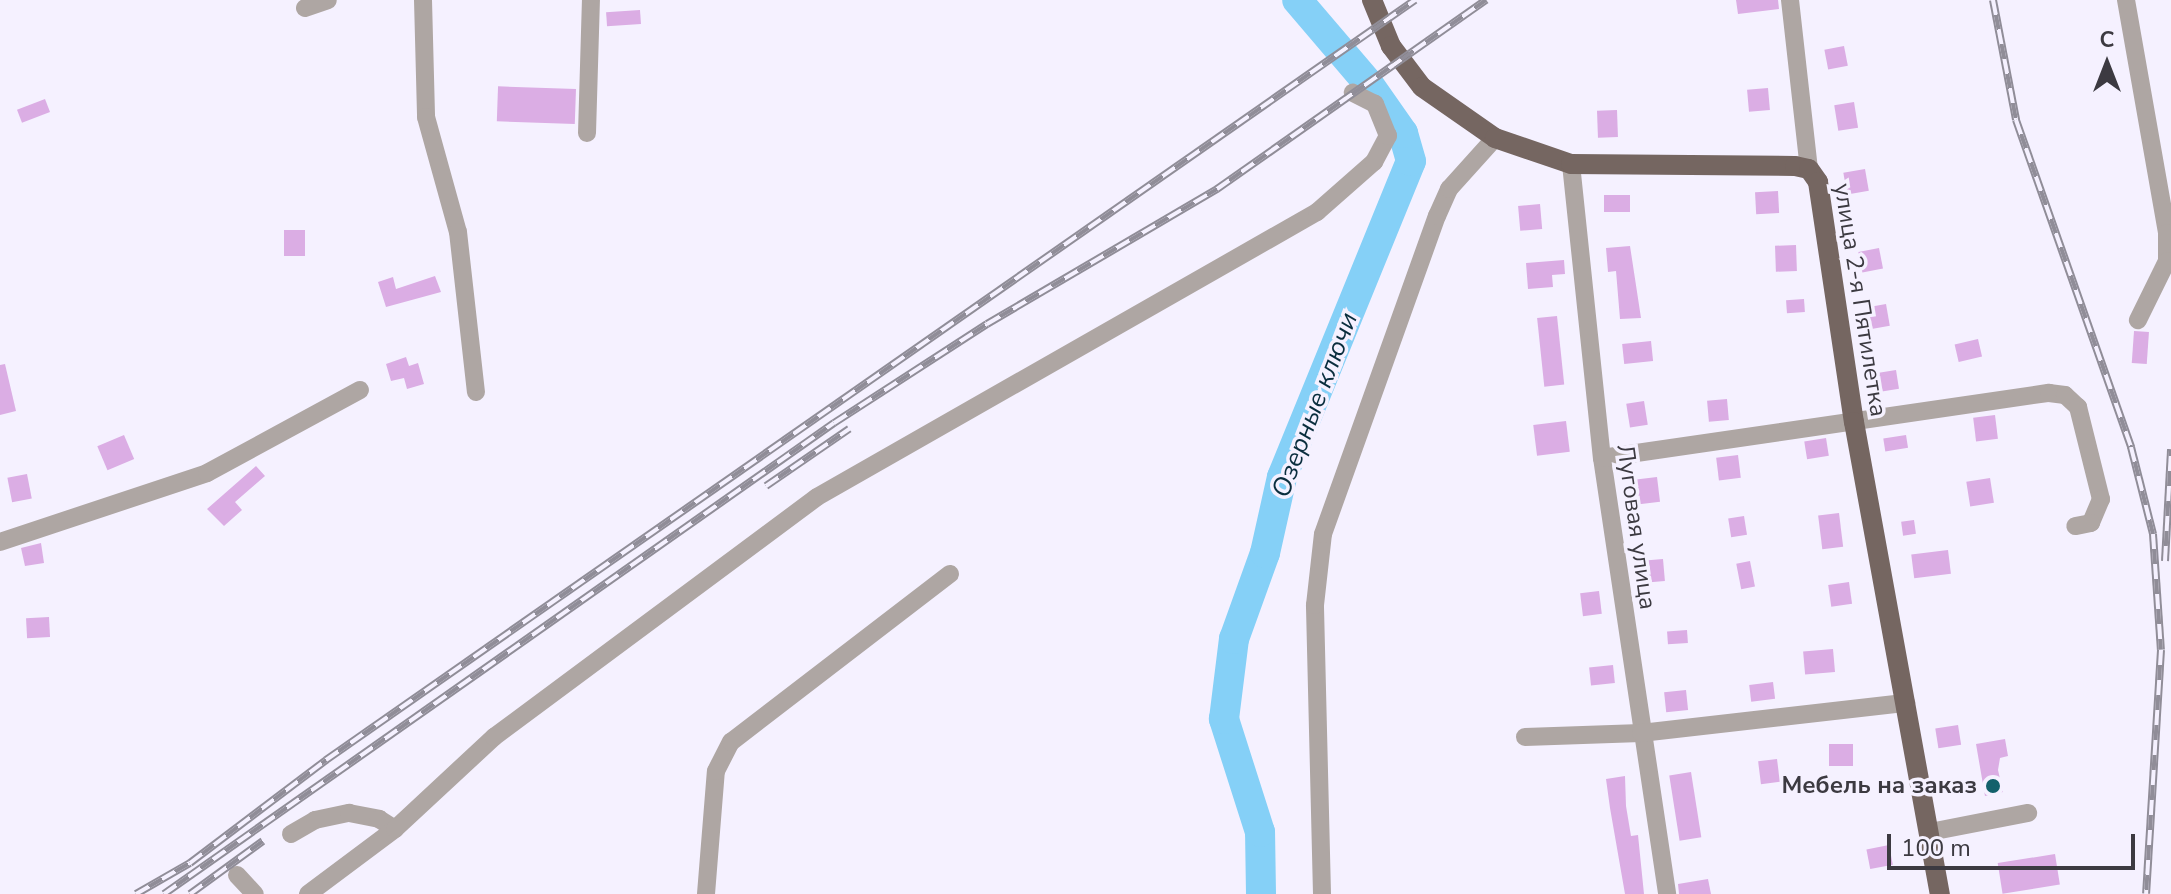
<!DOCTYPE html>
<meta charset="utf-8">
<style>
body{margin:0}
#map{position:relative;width:2171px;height:894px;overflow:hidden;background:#f5f1ff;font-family:"Nunito Sans",sans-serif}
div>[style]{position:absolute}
.river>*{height:30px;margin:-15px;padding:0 15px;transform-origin:15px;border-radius:15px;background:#85d0f7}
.building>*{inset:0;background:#dbade4;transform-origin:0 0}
.minor>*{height:18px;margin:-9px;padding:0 9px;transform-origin:9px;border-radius:9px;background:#aea6a3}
.major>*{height:20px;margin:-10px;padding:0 10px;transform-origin:10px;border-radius:10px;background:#756661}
.rail>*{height:8px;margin-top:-4px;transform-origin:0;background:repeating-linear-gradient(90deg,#f5f1ff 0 15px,#908d98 0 30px);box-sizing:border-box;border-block:2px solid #908d98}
.dots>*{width:22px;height:22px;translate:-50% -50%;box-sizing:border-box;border:4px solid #f5f1ff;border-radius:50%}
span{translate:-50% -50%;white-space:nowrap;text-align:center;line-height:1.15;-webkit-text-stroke:7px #f5f1ff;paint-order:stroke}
.street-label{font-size:24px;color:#3c3a41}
.poi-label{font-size:24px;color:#3c3a41;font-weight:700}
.right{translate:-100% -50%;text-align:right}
.water-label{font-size:26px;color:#0a2e3e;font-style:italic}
.north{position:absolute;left:2067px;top:24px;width:80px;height:80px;-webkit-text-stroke:6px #f5f1ff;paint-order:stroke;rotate:0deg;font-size:22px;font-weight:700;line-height:32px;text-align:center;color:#3c3a41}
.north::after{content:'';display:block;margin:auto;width:28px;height:36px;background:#3c3a41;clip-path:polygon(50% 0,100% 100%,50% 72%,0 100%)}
.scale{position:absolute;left:1887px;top:834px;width:248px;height:36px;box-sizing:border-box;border:4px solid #3c3a41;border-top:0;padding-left:10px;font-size:24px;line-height:28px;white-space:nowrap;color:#3c3a41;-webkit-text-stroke:6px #f5f1ff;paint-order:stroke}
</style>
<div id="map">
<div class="river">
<i style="left:1261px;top:894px;width:62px;rotate:-90.9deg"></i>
<i style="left:1260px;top:832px;width:119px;rotate:-107.7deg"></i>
<i style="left:1224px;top:719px;width:81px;rotate:-82.9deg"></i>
<i style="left:1234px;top:639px;width:91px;rotate:-70.2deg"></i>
<i style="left:1265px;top:553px;width:78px;rotate:-77.4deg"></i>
<i style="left:1282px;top:477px;width:341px;rotate:-67.8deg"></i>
<i style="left:1411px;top:161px;width:29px;rotate:-106deg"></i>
<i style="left:1403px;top:133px;width:61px;rotate:-125deg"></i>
<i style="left:1368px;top:83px;width:109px;rotate:-130.5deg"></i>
</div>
<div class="building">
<i style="clip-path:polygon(1736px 0,1778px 0,1779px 9px,1738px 14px)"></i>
<i style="left:640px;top:10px;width:14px;height:34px;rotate:86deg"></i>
<i style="left:1844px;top:46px;width:20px;height:20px;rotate:79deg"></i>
<i style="left:1768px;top:88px;width:22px;height:21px;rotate:85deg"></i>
<i style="left:576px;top:89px;width:35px;height:78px;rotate:92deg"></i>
<i style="left:45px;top:99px;width:14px;height:30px;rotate:69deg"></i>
<i style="left:1854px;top:102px;width:26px;height:20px;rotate:81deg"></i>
<i style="left:1617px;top:110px;width:27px;height:20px;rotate:88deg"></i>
<i style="left:1865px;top:169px;width:22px;height:22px;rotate:80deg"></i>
<i style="left:1778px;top:191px;width:22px;height:23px;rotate:87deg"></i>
<i style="left:1630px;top:195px;width:17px;height:26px;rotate:90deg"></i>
<i style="left:1540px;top:204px;width:25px;height:22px;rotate:85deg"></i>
<i style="left:284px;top:230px;width:21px;height:26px"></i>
<i style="left:1796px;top:245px;width:26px;height:21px;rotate:88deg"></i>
<i style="clip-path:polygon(1630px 246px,1641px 318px,1620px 319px,1616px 271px,1608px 272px,1606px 248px)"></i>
<i style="left:1879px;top:248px;width:21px;height:21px;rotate:79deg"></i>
<i style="clip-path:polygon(1564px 260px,1565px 274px,1552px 275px,1553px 287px,1528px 289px,1526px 263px)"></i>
<i style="clip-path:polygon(435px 276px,441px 292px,386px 307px,378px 282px,393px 277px,396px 289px)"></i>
<i style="left:1804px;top:299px;width:13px;height:18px;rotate:86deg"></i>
<i style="left:1886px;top:304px;width:22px;height:20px;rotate:80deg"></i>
<i style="left:1557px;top:316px;width:69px;height:20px;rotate:84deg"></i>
<i style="left:2134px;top:331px;width:15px;height:32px;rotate:4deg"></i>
<i style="left:1978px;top:339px;width:18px;height:24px;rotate:77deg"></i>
<i style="left:1651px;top:341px;width:20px;height:29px;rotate:84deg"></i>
<i style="clip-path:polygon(406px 357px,409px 366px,418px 363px,424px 384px,407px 389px,404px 378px,391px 381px,386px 364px)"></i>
<i style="clip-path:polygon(5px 364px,16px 411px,0 415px,0 365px)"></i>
<i style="left:1896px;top:370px;width:19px;height:22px;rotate:81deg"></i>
<i style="left:1727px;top:399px;width:21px;height:20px;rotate:85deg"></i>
<i style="left:1644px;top:401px;width:24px;height:18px;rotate:81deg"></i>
<i style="left:1995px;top:415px;width:24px;height:22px;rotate:83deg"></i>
<i style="left:1566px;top:421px;width:31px;height:33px;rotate:83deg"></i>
<i style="left:124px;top:435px;width:26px;height:29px;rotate:67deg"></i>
<i style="left:1906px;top:435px;width:13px;height:23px;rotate:81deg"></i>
<i style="left:1826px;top:438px;width:18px;height:22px;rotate:81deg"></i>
<i style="left:1738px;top:455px;width:23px;height:22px;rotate:83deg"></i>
<i style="clip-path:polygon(256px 466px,265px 476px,235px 502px,242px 510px,224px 526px,207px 509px)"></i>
<i style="left:27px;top:474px;width:25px;height:20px;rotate:79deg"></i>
<i style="left:1657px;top:477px;width:25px;height:21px;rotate:83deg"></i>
<i style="left:1990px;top:478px;width:25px;height:24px;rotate:81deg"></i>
<i style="left:1839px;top:513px;width:34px;height:21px;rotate:83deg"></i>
<i style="left:1744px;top:516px;width:19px;height:16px;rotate:81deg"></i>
<i style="left:1914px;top:520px;width:14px;height:13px;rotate:82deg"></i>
<i style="clip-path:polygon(41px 543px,44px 563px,25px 566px,21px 548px)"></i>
<i style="left:1948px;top:550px;width:24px;height:37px;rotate:83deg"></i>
<i style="left:1663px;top:559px;width:22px;height:18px;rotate:85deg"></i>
<i style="left:1750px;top:561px;width:26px;height:14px;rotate:79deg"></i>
<i style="left:1849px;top:582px;width:22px;height:21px;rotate:82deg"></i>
<i style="left:1599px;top:591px;width:23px;height:19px;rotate:83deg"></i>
<i style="left:49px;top:617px;width:20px;height:23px;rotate:87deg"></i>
<i style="left:1687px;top:630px;width:13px;height:20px;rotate:86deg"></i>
<i style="left:1833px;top:649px;width:23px;height:30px;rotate:85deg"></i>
<i style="left:1613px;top:665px;width:18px;height:24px;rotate:84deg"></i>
<i style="left:1773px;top:682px;width:17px;height:24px;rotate:83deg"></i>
<i style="left:1686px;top:690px;width:20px;height:22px;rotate:84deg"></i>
<i style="left:1958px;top:725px;width:20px;height:23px;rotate:81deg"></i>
<i style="clip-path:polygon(2005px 739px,2008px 756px,2000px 758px,1998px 770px,2003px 792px,1985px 796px,1976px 744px)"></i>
<i style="left:1829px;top:744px;width:24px;height:22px"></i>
<i style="left:1777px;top:759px;width:23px;height:19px;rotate:83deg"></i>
<i style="left:1691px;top:772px;width:66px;height:22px;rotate:81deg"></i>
<i style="clip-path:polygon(1625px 776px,1626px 806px,1631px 836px,1638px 835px,1644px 894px,1625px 894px,1610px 808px,1606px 779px)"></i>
<i style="left:1889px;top:845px;width:20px;height:23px;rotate:79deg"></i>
<i style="left:2055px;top:854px;width:31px;height:58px;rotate:81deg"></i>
<i style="clip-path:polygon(1708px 879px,1711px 894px,1679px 894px,1678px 884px)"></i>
</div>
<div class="minor">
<i style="left:423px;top:0;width:117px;rotate:88.5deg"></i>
<i style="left:426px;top:117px;width:119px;rotate:74.5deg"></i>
<i style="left:458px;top:232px;width:161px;rotate:83.6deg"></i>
<i style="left:1790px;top:0;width:170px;rotate:83.6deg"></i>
<i style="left:2126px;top:0;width:237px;rotate:80deg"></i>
<i style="left:2167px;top:233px;width:28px;rotate:90deg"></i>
<i style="left:2167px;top:261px;width:66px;rotate:116.2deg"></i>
<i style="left:305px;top:8px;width:24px;rotate:-19deg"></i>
<i style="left:587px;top:133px;width:133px;rotate:-88.3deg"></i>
<i style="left:1571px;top:164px;width:296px;rotate:84deg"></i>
<i style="left:1602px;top:458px;width:441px;rotate:81.5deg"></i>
<i style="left:1602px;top:458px;width:452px;rotate:-8.3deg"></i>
<i style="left:2049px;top:393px;width:16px;rotate:7deg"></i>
<i style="left:2065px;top:395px;width:18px;rotate:43deg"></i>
<i style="left:2078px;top:407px;width:95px;rotate:76deg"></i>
<i style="left:2101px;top:499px;width:26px;rotate:113deg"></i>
<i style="left:2091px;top:523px;width:16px;rotate:169deg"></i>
<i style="left:0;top:542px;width:218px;rotate:-18.4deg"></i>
<i style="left:207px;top:473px;width:174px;rotate:-28.5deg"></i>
<i style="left:1525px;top:737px;width:116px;rotate:-2deg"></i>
<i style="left:1641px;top:733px;width:267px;rotate:-6.5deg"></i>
<i style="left:1930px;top:832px;width:100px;rotate:-11deg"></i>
<i style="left:291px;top:834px;width:28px;rotate:-30deg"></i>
<i style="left:315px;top:820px;width:35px;rotate:-12deg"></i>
<i style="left:349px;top:813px;width:31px;rotate:11deg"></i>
<i style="left:379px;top:819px;width:19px;rotate:32deg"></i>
<i style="left:237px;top:875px;width:26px;rotate:47deg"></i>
<i style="left:308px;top:894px;width:109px;rotate:-36.8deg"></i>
<i style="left:395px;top:829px;width:135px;rotate:-42.9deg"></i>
<i style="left:494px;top:737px;width:402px;rotate:-36.6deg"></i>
<i style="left:817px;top:497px;width:576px;rotate:-29.68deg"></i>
<i style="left:1317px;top:212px;width:76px;rotate:-41.3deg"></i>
<i style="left:1374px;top:162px;width:30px;rotate:-62deg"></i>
<i style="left:1388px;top:136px;width:35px;rotate:-112deg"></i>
<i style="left:1375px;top:104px;width:25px;rotate:-153deg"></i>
<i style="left:706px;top:894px;width:123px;rotate:-85.4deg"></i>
<i style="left:716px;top:771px;width:33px;rotate:-63deg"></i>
<i style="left:731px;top:742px;width:276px;rotate:-37.5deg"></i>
<i style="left:1322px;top:894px;width:289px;rotate:-91.4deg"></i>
<i style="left:1315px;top:605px;width:71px;rotate:-83.6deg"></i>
<i style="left:1323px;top:534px;width:338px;rotate:-70.3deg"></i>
<i style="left:1437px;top:216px;width:30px;rotate:-66deg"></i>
<i style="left:1449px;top:189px;width:69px;rotate:-48deg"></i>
</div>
<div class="major">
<i style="left:1372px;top:0;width:50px;rotate:67.6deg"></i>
<i style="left:1391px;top:46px;width:51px;rotate:52.9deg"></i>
<i style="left:1422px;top:87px;width:89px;rotate:34.9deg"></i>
<i style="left:1495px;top:138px;width:80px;rotate:18.9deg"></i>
<i style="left:1571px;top:164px;width:224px;rotate:0.5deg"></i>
<i style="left:1795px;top:166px;width:14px;rotate:12deg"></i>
<i style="left:1809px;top:169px;width:16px;rotate:55deg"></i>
<i style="left:1818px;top:182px;width:243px;rotate:81.5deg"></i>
<i style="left:1854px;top:422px;width:480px;rotate:79.7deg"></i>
</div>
<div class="rail">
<i style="left:1993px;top:0;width:122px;rotate:79.1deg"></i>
<i style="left:2016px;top:120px;width:347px;rotate:70.6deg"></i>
<i style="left:2131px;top:447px;width:90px;rotate:75.8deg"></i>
<i style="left:2153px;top:534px;width:116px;rotate:86.1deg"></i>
<i style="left:2161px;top:650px;width:244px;rotate:93.5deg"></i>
<i style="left:766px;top:486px;width:101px;rotate:-34.5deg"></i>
<i style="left:2165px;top:561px;width:112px;rotate:-86.9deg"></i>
<i style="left:136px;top:894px;width:62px;rotate:-29.9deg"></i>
<i style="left:190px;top:863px;width:171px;rotate:-37.1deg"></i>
<i style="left:326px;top:760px;width:1328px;rotate:-34.91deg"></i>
<i style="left:164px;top:894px;width:819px;rotate:-35.11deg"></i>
<i style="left:834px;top:423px;width:182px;rotate:-32.9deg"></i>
<i style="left:987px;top:324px;width:267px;rotate:-30.4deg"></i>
<i style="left:1217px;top:189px;width:329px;rotate:-35.1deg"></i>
<i style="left:190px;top:894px;width:90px;rotate:-36deg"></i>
</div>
<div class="dots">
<i style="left:1993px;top:786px;background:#13616b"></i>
</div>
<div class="street-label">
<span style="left:1860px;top:300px;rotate:81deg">улица 2-я Пятилетка</span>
<span style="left:1636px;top:527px;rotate:82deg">Луговая улица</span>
</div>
<div class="poi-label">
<span class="right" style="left:1977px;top:786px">Мебель на заказ</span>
</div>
<div class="water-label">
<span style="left:1315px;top:405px;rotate:-69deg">Озерные ключи</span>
</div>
<div class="north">С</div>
<div class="scale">100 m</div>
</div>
